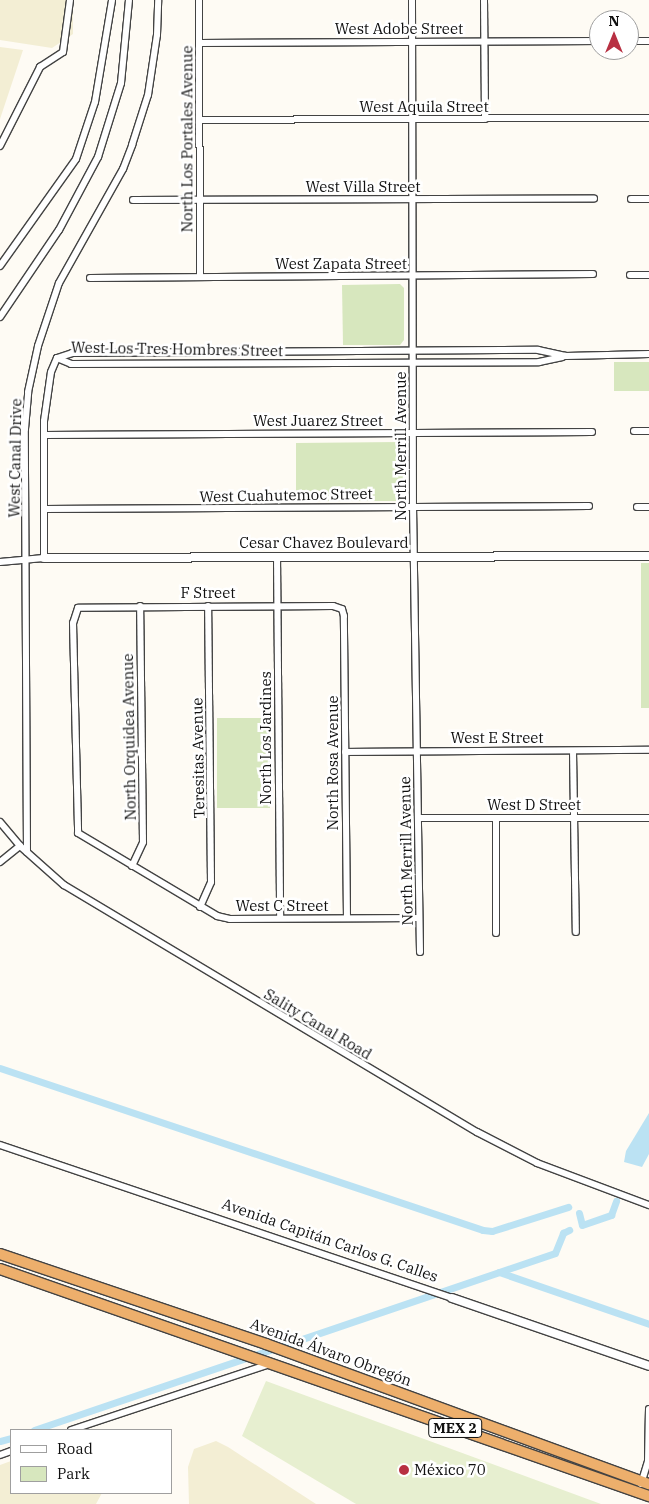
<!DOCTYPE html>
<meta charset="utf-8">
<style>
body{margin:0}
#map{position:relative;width:649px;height:1504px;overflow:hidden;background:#fefbf4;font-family:"IBM Plex Serif",serif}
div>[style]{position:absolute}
.farmland>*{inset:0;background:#f3eed4}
.green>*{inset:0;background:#d7e7be;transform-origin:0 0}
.pitch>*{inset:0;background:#e7efd0}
.water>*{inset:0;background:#bbe2f3}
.canal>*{height:7px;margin:-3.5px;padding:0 3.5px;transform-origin:3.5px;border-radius:3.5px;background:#bbe2f3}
.roads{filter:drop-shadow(1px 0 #434343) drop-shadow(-1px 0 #434343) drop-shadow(0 1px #434343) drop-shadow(0 -1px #434343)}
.minor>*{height:6px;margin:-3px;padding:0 3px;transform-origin:3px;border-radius:3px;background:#fff}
.tertiary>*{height:8px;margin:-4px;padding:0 4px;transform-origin:4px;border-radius:4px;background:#fff}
.trunk>*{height:10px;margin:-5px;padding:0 5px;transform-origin:5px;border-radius:5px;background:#edaf6c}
.dots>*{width:14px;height:14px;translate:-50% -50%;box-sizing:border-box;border:2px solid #fff;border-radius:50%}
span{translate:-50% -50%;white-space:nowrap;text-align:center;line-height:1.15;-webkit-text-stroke:5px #fff;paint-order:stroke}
.shield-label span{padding:1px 4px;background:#fff;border:1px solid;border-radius:4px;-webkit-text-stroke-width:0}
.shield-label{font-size:14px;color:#101010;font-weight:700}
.street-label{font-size:15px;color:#101010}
.poi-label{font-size:15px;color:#101010}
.left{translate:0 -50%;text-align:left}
.legend{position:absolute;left:10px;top:1429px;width:162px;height:65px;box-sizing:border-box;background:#fff;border:1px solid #9f9f9f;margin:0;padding:6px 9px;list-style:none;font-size:15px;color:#101010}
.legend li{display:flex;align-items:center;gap:10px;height:25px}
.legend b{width:25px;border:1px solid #9f9f9f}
.north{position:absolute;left:589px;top:10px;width:50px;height:50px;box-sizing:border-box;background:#fff;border:1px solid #9f9f9f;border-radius:50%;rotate:0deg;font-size:14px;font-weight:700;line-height:20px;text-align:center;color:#101010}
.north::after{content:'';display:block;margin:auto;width:18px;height:22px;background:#b83042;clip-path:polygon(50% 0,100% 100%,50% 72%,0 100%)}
</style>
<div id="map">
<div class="farmland">
<i style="clip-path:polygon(0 0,73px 0,73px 34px,52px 48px,0 40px)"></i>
<i style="clip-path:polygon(0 47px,23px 50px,0 119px)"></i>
<i style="clip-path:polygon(216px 1441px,228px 1447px,316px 1504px,189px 1504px,188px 1467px,194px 1449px)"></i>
<i style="clip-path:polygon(11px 1461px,11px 1493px,102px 1493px,96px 1504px,0 1504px,0 1465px)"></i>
</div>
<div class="green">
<i style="clip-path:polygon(400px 284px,404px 288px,404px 340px,400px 345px,343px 345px,342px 285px)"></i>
<i style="left:614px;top:362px;width:35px;height:29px"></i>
<i style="clip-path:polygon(398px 442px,404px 448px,405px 497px,399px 501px,296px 501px,296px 443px)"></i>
<i style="left:641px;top:563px;width:8px;height:145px"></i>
<i style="left:217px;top:718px;width:53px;height:90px"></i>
</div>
<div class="pitch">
<i style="clip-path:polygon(266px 1381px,601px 1504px,356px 1504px,242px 1436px)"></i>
</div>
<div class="water">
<i style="clip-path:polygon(649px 1113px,649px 1154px,642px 1167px,624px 1162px,626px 1151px)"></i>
</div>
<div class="canal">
<i style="left:0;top:1068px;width:509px;rotate:18.54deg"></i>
<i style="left:483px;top:1230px;width:9px;rotate:6deg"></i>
<i style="left:492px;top:1231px;width:80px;rotate:-17.5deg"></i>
<i style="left:579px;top:1213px;width:12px;rotate:76deg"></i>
<i style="left:582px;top:1225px;width:31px;rotate:-19deg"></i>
<i style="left:611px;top:1215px;width:15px;rotate:-70deg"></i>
<i style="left:499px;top:1272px;width:159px;rotate:19.1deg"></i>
<i style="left:34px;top:1430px;width:550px;rotate:-18.76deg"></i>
<i style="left:555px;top:1253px;width:22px;rotate:-68deg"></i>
<i style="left:563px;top:1233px;width:7px;rotate:-27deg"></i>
<i style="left:0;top:1441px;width:11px;rotate:-15deg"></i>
</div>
<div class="roads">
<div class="minor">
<i style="left:199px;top:0;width:277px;rotate:89.8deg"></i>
<i style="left:412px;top:0;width:506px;rotate:89.89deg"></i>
<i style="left:413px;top:506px;width:446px;rotate:89.1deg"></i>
<i style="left:484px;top:0;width:119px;rotate:89.5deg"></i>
<i style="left:629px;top:41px;width:20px"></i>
<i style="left:199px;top:43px;width:400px;rotate:-0.3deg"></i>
<i style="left:199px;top:120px;width:450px;rotate:-0.3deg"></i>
<i style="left:0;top:146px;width:89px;rotate:-63.1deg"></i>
<i style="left:40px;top:67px;width:27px;rotate:-33deg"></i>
<i style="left:63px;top:52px;width:52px;rotate:-82.3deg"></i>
<i style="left:631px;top:199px;width:18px"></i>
<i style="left:133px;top:200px;width:461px;rotate:-0.2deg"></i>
<i style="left:0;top:266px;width:131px;rotate:-54.6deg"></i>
<i style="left:76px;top:159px;width:60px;rotate:-71.6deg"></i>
<i style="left:95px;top:102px;width:103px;rotate:-80.5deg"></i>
<i style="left:630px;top:275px;width:19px"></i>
<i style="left:90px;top:278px;width:503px;rotate:-0.46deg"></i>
<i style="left:0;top:317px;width:105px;rotate:-55.9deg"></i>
<i style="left:59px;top:230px;width:83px;rotate:-61.9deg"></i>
<i style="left:98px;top:157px;width:77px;rotate:-72.7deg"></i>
<i style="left:121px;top:83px;width:83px;rotate:-84.5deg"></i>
<i style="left:57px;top:358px;width:16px;rotate:-18deg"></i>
<i style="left:72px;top:353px;width:466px;rotate:-0.4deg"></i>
<i style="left:538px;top:350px;width:29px;rotate:12deg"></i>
<i style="left:566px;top:356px;width:83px;rotate:-1.4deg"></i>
<i style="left:57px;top:358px;width:15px;rotate:23deg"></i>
<i style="left:71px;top:364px;width:468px;rotate:-0.2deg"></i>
<i style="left:539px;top:362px;width:24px;rotate:-12deg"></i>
<i style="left:634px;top:431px;width:15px"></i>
<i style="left:44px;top:435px;width:548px;rotate:-0.31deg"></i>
<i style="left:637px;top:507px;width:12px"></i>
<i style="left:44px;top:509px;width:545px;rotate:-0.32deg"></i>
<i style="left:277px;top:557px;width:361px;rotate:89.5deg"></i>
<i style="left:0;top:562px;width:44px;rotate:-5.2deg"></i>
<i style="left:44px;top:558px;width:137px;rotate:-90deg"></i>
<i style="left:44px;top:421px;width:49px;rotate:-81.9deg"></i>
<i style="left:51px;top:372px;width:15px;rotate:-67deg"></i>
<i style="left:573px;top:751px;width:181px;rotate:89.1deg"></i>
<i style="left:345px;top:752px;width:304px;rotate:-0.4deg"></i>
<i style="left:418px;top:818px;width:231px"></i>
<i style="left:496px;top:818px;width:115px;rotate:90deg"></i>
<i style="left:0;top:822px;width:31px;rotate:50deg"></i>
<i style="left:20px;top:846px;width:59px;rotate:41.6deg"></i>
<i style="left:64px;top:885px;width:481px;rotate:30.9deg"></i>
<i style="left:477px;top:1132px;width:68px;rotate:27.3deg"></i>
<i style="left:537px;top:1163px;width:120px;rotate:20.6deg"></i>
<i style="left:27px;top:852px;width:423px;rotate:-90.3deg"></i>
<i style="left:25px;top:429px;width:37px;rotate:-85deg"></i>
<i style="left:28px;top:392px;width:47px;rotate:-77.7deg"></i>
<i style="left:38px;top:346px;width:66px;rotate:-71.6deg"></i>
<i style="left:59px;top:283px;width:131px;rotate:-60.7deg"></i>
<i style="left:123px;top:169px;width:26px;rotate:-69deg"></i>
<i style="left:132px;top:145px;width:52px;rotate:-72.3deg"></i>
<i style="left:148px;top:95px;width:61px;rotate:-81.5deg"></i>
<i style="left:157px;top:35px;width:35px;rotate:-88deg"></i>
<i style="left:0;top:862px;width:26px;rotate:-39deg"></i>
<i style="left:132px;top:866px;width:26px;rotate:-65deg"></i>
<i style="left:143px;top:842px;width:236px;rotate:-90.7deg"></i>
<i style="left:200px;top:907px;width:27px;rotate:-66deg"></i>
<i style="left:211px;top:882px;width:276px;rotate:-90.6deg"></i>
<i style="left:347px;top:918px;width:302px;rotate:-90.6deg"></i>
<i style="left:344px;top:616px;width:7px;rotate:-106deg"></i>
<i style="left:342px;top:609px;width:9px;rotate:-162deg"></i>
<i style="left:333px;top:606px;width:255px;rotate:179.6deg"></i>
<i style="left:78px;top:608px;width:16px;rotate:108deg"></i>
<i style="left:73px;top:623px;width:210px;rotate:88.6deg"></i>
<i style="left:78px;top:833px;width:162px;rotate:30.8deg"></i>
<i style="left:217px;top:916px;width:13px;rotate:13deg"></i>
<i style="left:230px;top:919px;width:189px;rotate:-0.3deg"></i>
<i style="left:0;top:1145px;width:477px;rotate:18.7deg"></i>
<i style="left:71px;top:1430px;width:209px;rotate:-18.4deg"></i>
<i style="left:0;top:1455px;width:12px;rotate:-20deg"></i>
<i style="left:641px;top:1484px;width:24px;rotate:-73deg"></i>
<i style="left:648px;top:1461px;width:52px;rotate:-88.9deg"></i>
</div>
<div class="tertiary">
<i style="left:44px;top:558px;width:605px;rotate:-0.19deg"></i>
<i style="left:452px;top:1298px;width:208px;rotate:19deg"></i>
</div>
<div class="trunk">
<i style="left:0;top:1254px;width:281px;rotate:18.7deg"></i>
<i style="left:266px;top:1344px;width:408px;rotate:20.1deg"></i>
<i style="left:0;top:1269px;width:688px;rotate:19.28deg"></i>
</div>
</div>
<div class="dots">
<i style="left:404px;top:1470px;background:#b83042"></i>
</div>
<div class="shield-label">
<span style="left:455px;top:1428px">MEX 2</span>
</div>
<div class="street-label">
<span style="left:399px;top:29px">West Adobe Street</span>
<span style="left:424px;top:107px">West Aquila Street</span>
<span style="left:187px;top:139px;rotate:-90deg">North Los Portales Avenue</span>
<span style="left:363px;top:187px">West Villa Street</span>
<span style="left:341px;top:264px">West Zapata Street</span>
<span style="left:177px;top:349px;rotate:1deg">West Los Tres Hombres Street</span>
<span style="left:318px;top:421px">West Juarez Street</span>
<span style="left:401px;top:446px;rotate:-90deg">North Merrill Avenue</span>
<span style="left:15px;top:458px;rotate:-89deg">West Canal Drive</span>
<span style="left:286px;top:495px;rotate:-1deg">West Cuahutemoc Street</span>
<span style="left:324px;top:543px">Cesar Chavez Boulevard</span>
<span style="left:208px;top:593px">F Street</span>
<span style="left:129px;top:737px;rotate:-91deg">North Orquidea Avenue</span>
<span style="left:266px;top:738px;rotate:-90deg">North Los Jardines</span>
<span style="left:497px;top:738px">West E Street</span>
<span style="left:198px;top:758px;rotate:-91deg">Teresitas Avenue</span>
<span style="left:333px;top:763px;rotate:-90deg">North Rosa Avenue</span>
<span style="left:534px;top:805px">West D Street</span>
<span style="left:406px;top:851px;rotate:-91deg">North Merrill Avenue</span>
<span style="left:282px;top:906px">West C Street</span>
<span style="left:318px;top:1024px;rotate:31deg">Sality Canal Road</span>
<span style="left:330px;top:1240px;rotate:19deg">Avenida Capitán Carlos G. Calles</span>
<span style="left:331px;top:1352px;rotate:20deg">Avenida Álvaro Obregón</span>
</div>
<div class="poi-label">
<span class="left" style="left:414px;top:1470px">México 70</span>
</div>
<ul class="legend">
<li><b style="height:6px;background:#fff"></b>Road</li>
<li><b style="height:14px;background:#d7e7be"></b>Park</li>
</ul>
<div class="north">N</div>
</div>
